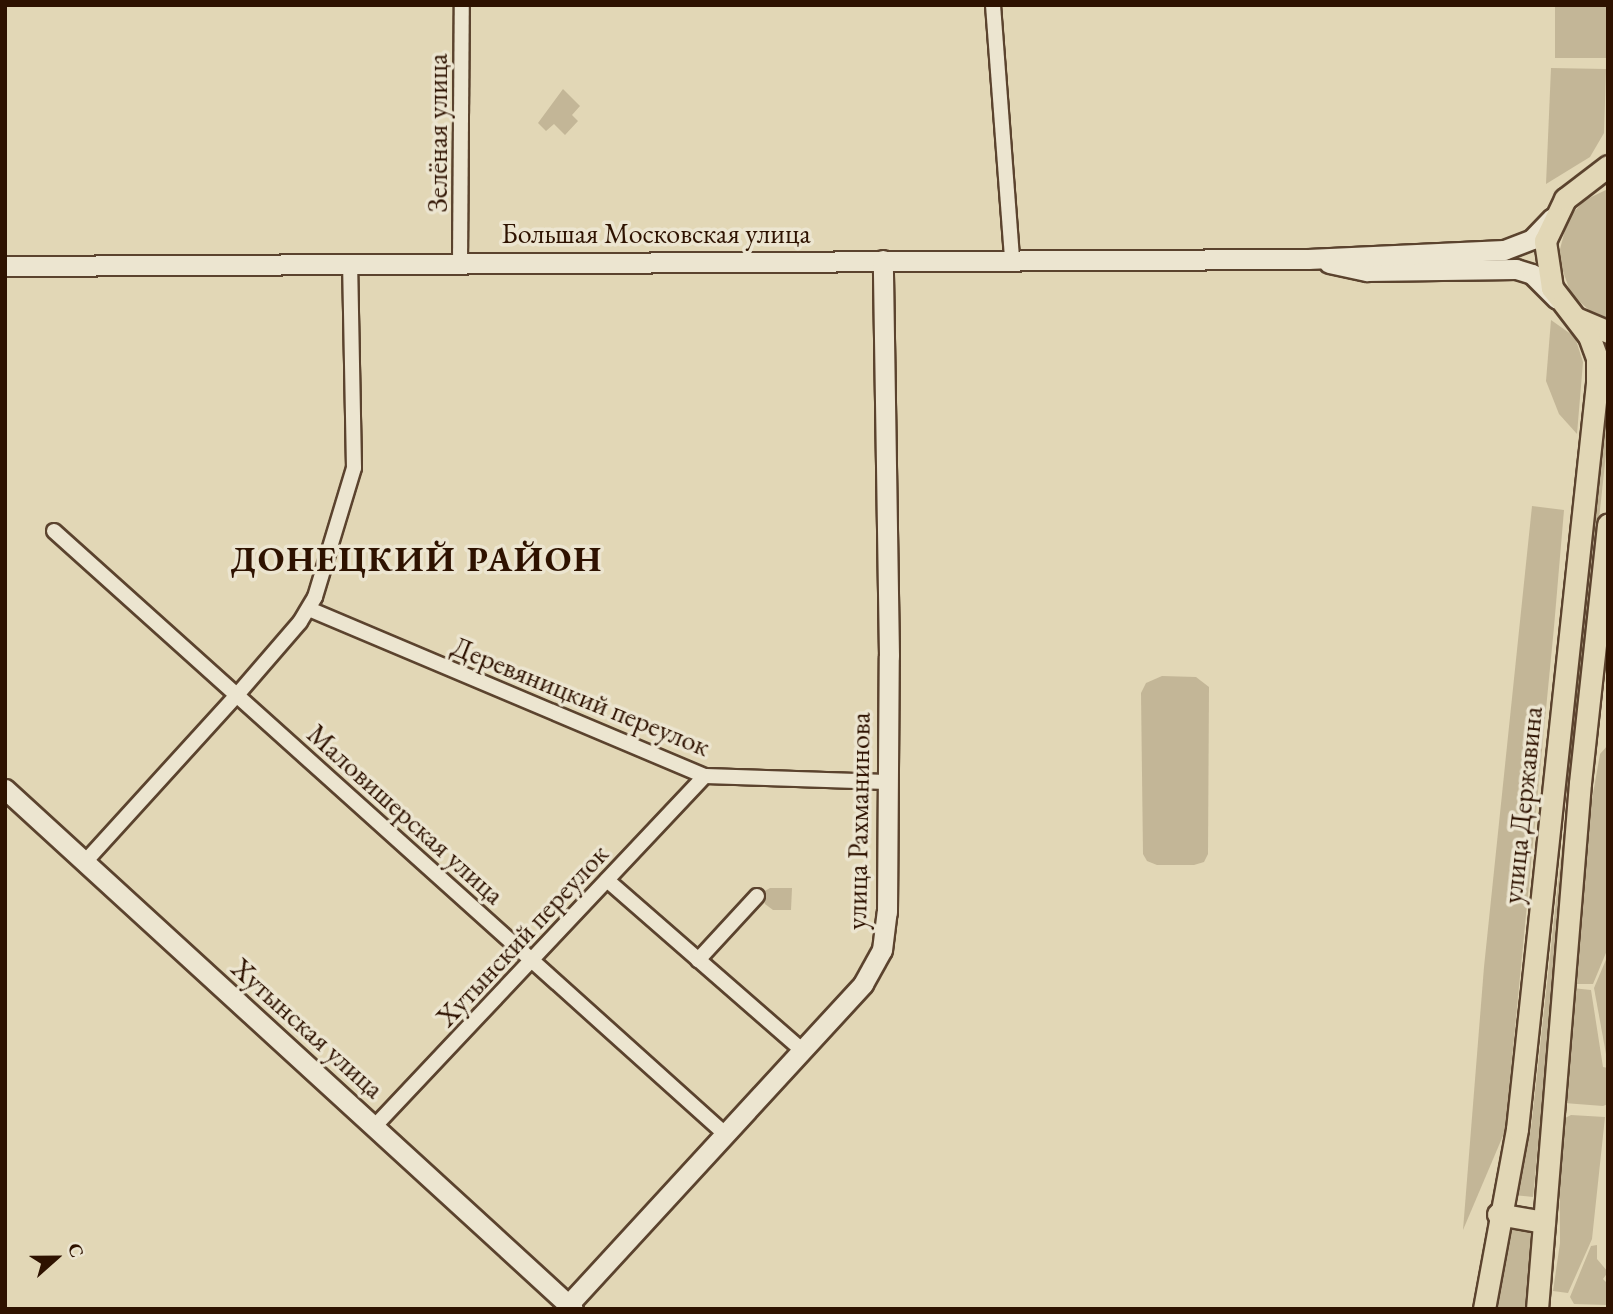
<!DOCTYPE html>
<meta charset="utf-8">
<style>
body{margin:0}
#map{position:relative;width:1613px;height:1314px;overflow:hidden;background:#e2d7b6;font-family:"EB Garamond",serif}
div>[style]{position:absolute}
.green>*{inset:0;background:#c3b697;transform-origin:0 0}
.roads{filter:drop-shadow(2px 0 #5b432e) drop-shadow(-2px 0 #5b432e) drop-shadow(0 2px #5b432e) drop-shadow(0 -2px #5b432e)}
.street>*{height:14px;margin:-7px;padding:0 7px;transform-origin:7px;border-radius:7px;background:#ece5d0}
.secondary>*{height:19px;margin:-9.5px;padding:0 9.5px;transform-origin:9.5px;border-radius:9.5px;background:#ece5d0}
.primary>*{height:21px;margin:-10.5px;padding:0 10.5px;transform-origin:10.5px;border-radius:10.5px;background:#e2d7b6}
span{translate:-50% -50%;white-space:nowrap;text-align:center;line-height:1.15;-webkit-text-stroke:7px #ece5d0;paint-order:stroke}
.street-label{font-size:28px;color:#2e1200}
.district-label{font-size:35px;color:#2e1200;font-weight:700;letter-spacing:2px}
.frame{position:absolute;inset:0;border:7px solid #2e1200;pointer-events:none}
.north{position:absolute;left:21px;top:1223px;width:70px;height:70px;-webkit-text-stroke:5px #ece5d0;paint-order:stroke;rotate:69deg;font-size:19px;font-weight:700;line-height:28px;text-align:center;color:#2e1200}
.north::after{content:'';display:block;margin:auto;width:24px;height:32px;background:#2e1200;clip-path:polygon(50% 0,100% 100%,50% 72%,0 100%)}
</style>
<div id="map">
<div class="green">
<i style="left:1555px;top:5px;width:53px;height:53px"></i>
<i style="clip-path:polygon(1551px 68px,1606px 69px,1604px 133px,1590px 157px,1546px 184px)"></i>
<i style="clip-path:polygon(563px 89px,580px 106px,572px 115px,578px 121px,565px 135px,554px 124px,546px 131px,538px 123px)"></i>
<i style="clip-path:polygon(1608px 189px,1608px 318px,1590px 311px,1571px 294px,1558px 257px,1568px 218px,1585px 200px)"></i>
<i style="clip-path:polygon(1551px 320px,1575px 337px,1583px 362px,1577px 434px,1559px 414px,1546px 381px)"></i>
<i style="clip-path:polygon(1608px 367px,1608px 435px,1573px 763px,1569px 761px)"></i>
<i style="clip-path:polygon(1532px 506px,1564px 510px,1554px 627px,1505px 1131px,1463px 1230px,1484px 967px)"></i>
<i style="clip-path:polygon(1162px 676px,1196px 677px,1209px 687px,1208px 854px,1204px 862px,1194px 865px,1157px 865px,1147px 861px,1143px 854px,1141px 693px,1146px 683px)"></i>
<i style="clip-path:polygon(1608px 745px,1608px 948px,1593px 984px,1572px 984px,1590px 811px,1600px 754px)"></i>
<i style="clip-path:polygon(1568px 792px,1572px 794px,1533px 1197px,1513px 1195px,1531px 1129px)"></i>
<i style="clip-path:polygon(770px 888px,792px 888px,791px 910px,773px 910px,765px 904px,763px 892px)"></i>
<i style="clip-path:polygon(1608px 955px,1608px 1065px,1594px 988px)"></i>
<i style="clip-path:polygon(1572px 988px,1591px 990px,1603px 1067px,1608px 1068px,1608px 1104px,1603px 1106px,1564px 1103px)"></i>
<i style="clip-path:polygon(1571px 1115px,1605px 1117px,1592px 1239px,1568px 1293px,1553px 1291px,1560px 1243px,1559px 1121px)"></i>
<i style="clip-path:polygon(1504px 1221px,1532px 1229px,1525px 1309px,1491px 1309px)"></i>
<i style="clip-path:polygon(1597px 1245px,1597px 1259px,1608px 1272px,1603px 1279px,1608px 1284px,1608px 1305px,1574px 1304px,1570px 1297px,1591px 1246px)"></i>
</div>
<div class="roads">
<div class="street">
<i style="left:993px;top:5px;width:254px;rotate:85.7deg"></i>
<i style="left:460px;top:262px;width:257px;rotate:-89.6deg"></i>
<i style="left:54px;top:531px;width:902px;rotate:41.94deg"></i>
<i style="left:309px;top:609px;width:430px;rotate:22.9deg"></i>
<i style="left:705px;top:776px;width:182px;rotate:1.9deg"></i>
<i style="left:84px;top:863px;width:227px;rotate:-47.7deg"></i>
<i style="left:237px;top:695px;width:96px;rotate:-49.2deg"></i>
<i style="left:300px;top:622px;width:29px;rotate:-59deg"></i>
<i style="left:315px;top:597px;width:135px;rotate:-73.2deg"></i>
<i style="left:354px;top:468px;width:206px;rotate:-91.1deg"></i>
<i style="left:607px;top:880px;width:259px;rotate:41.1deg"></i>
<i style="left:698px;top:960px;width:87px;rotate:-47.3deg"></i>
<i style="left:374px;top:1127px;width:482px;rotate:-46.7deg"></i>
</div>
<div class="secondary">
<i style="left:1329px;top:263px;width:39px;rotate:12deg"></i>
<i style="left:1367px;top:271px;width:149px;rotate:-0.8deg"></i>
<i style="left:1516px;top:269px;width:17px;rotate:17deg"></i>
<i style="left:1532px;top:274px;width:35px;rotate:45deg"></i>
<i style="left:5px;top:266px;width:1303px;rotate:-0.31deg"></i>
<i style="left:1308px;top:259px;width:196px;rotate:-2.6deg"></i>
<i style="left:1504px;top:250px;width:30px;rotate:-21deg"></i>
<i style="left:1532px;top:239px;width:29px;rotate:-46deg"></i>
<i style="left:5px;top:789px;width:770px;rotate:42.47deg"></i>
<i style="left:568px;top:1305px;width:436px;rotate:-47.4deg"></i>
<i style="left:863px;top:984px;width:39px;rotate:-61deg"></i>
<i style="left:882px;top:950px;width:38px;rotate:-83deg"></i>
<i style="left:887px;top:912px;width:256px;rotate:-89.6deg"></i>
<i style="left:889px;top:656px;width:396px;rotate:-90.9deg"></i>
</div>
<div class="primary">
<i style="left:1578px;top:319px;width:33px;rotate:23deg"></i>
<i style="left:1498px;top:1214px;width:47px;rotate:9.9deg"></i>
<i style="left:1484px;top:1309px;width:183px;rotate:-79.6deg"></i>
<i style="left:1517px;top:1129px;width:750px;rotate:-83.88deg"></i>
<i style="left:1597px;top:383px;width:25px;rotate:-90deg"></i>
<i style="left:1597px;top:358px;width:23px;rotate:-110deg"></i>
<i style="left:1589px;top:336px;width:61px;rotate:-127.6deg"></i>
<i style="left:1552px;top:288px;width:48px;rotate:-98.5deg"></i>
<i style="left:1545px;top:241px;width:47px;rotate:-64.5deg"></i>
<i style="left:1565px;top:199px;width:54px;rotate:-37.5deg"></i>
<i style="left:1537px;top:1309px;width:528px;rotate:-85.33deg"></i>
<i style="left:1580px;top:783px;width:260px;rotate:-83.8deg"></i>
</div>
</div>
<div class="street-label">
<span style="left:437px;top:133px;rotate:-90deg">Зелёная улица</span>
<span style="left:656px;top:233px">Большая Московская улица</span>
<span style="left:581px;top:696px;rotate:22deg">Деревяницкий переулок</span>
<span style="left:1522px;top:805px;rotate:-84deg">улица Державина</span>
<span style="left:406px;top:814px;rotate:42deg">Маловишерская улица</span>
<span style="left:858px;top:821px;rotate:-89deg">улица Рахманинова</span>
<span style="left:522px;top:935px;rotate:-47deg">Хутынский переулок</span>
<span style="left:308px;top:1028px;rotate:42deg">Хутынская улица</span>
</div>
<div class="district-label">
<span style="left:417px;top:559px">ДОНЕЦКИЙ РАЙОН</span>
</div>
<div class="frame"></div>
<div class="north">С</div>
</div>
